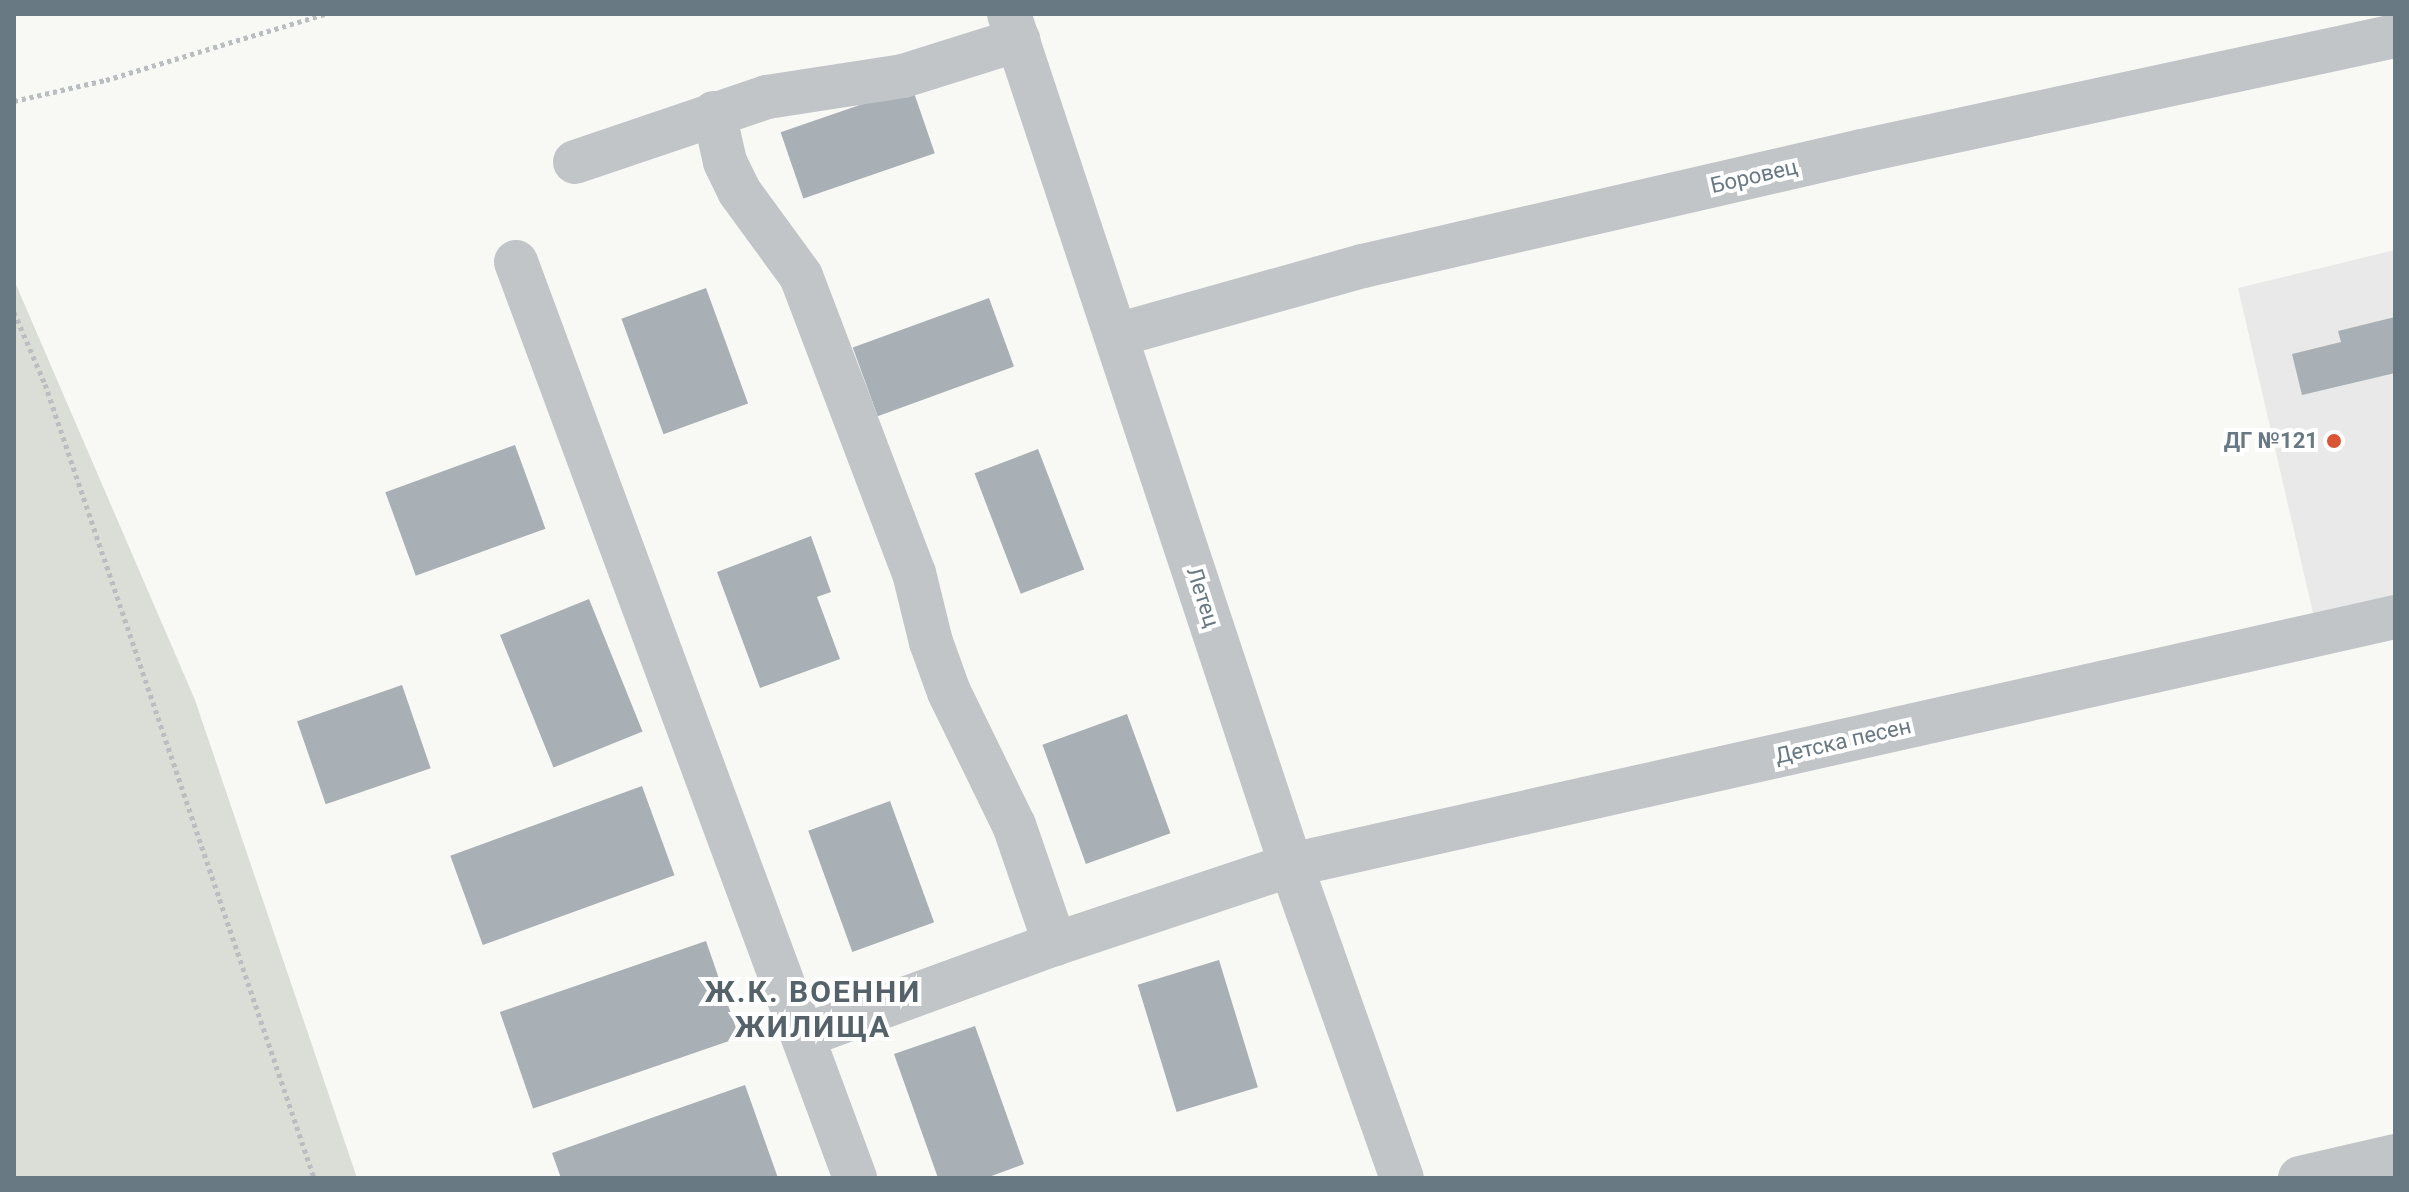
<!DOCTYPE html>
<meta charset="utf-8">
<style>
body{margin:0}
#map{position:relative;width:2409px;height:1192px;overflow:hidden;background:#f8f8f5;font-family:Roboto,sans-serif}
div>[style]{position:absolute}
.built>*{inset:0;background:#e8e9e8}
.green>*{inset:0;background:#daded6}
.building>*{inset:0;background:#a8b0b5;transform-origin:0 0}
.path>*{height:5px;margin-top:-2.5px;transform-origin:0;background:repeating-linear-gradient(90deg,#bbbec0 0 4px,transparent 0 8px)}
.minor>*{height:44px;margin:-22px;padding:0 22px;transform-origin:22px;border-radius:22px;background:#c1c5c8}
.dots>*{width:22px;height:22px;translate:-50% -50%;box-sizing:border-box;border:4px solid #fff;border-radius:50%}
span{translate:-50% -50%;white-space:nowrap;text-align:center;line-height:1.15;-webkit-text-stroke:8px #fff;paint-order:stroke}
.street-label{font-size:22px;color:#687984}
.poi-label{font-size:22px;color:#687984;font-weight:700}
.right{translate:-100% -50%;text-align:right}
.district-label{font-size:30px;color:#56626a;font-weight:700;letter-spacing:2px}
.frame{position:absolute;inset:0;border:16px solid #687984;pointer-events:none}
</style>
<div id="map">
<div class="built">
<i style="clip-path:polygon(2395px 250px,2395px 595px,2313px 613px,2238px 288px)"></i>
</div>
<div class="green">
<i style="clip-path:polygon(14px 280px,195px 700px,357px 1178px,14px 1178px)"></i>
</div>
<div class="building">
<i style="left:912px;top:87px;width:70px;height:139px;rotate:71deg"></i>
<i style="left:706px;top:288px;width:123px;height:90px;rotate:70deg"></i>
<i style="left:989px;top:298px;width:73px;height:145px;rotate:70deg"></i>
<i style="clip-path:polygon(2395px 317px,2395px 373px,2302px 395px,2292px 354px,2341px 342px,2338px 331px)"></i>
<i style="left:515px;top:445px;width:89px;height:138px;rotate:70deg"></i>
<i style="left:1038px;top:449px;width:129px;height:68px;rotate:69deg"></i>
<i style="clip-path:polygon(811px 536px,831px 592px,817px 597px,840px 659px,760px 688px,717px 572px)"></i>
<i style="left:589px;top:599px;width:143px;height:96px;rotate:68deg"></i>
<i style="left:402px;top:685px;width:88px;height:111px;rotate:71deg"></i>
<i style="left:1127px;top:714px;width:127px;height:90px;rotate:70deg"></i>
<i style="left:642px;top:786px;width:95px;height:204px;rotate:70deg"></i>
<i style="left:890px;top:801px;width:129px;height:87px;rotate:70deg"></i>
<i style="left:706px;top:941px;width:102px;height:218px;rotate:71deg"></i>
<i style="left:1219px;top:960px;width:133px;height:85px;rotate:73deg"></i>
<i style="clip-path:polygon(975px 1026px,1024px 1164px,986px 1178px,938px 1178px,894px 1054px)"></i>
<i style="clip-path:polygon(745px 1085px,778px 1178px,561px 1178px,552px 1153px)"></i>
</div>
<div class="path">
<i style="left:14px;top:101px;width:94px;rotate:-12.9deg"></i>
<i style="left:106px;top:80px;width:228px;rotate:-16.8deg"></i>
<i style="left:14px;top:312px;width:78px;rotate:66.7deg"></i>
<i style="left:45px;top:384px;width:838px;rotate:71.28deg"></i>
</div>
<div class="minor">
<i style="left:1009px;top:14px;width:897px;rotate:71.67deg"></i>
<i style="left:1291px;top:865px;width:332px;rotate:70.5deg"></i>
<i style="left:714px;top:113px;width:50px;rotate:77.3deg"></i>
<i style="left:725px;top:162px;width:32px;rotate:64deg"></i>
<i style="left:739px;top:191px;width:105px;rotate:53.9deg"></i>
<i style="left:801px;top:276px;width:318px;rotate:69.2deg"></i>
<i style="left:914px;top:573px;width:71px;rotate:76.2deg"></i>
<i style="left:931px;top:642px;width:53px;rotate:70.2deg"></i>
<i style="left:949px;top:692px;width:148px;rotate:64deg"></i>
<i style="left:1014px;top:825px;width:126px;rotate:71deg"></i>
<i style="left:575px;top:162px;width:203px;rotate:-18.7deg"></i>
<i style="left:767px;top:97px;width:138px;rotate:-8.8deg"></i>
<i style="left:903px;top:76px;width:121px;rotate:-17.4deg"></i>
<i style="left:516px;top:262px;width:977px;rotate:69.69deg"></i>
<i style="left:1117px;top:335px;width:255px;rotate:-15.7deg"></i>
<i style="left:1363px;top:266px;width:512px;rotate:-12.98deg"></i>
<i style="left:1862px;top:151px;width:545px;rotate:-12.18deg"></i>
<i style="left:803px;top:1036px;width:268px;rotate:-20.1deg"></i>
<i style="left:1055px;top:944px;width:249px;rotate:-18.5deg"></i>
<i style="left:1291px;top:865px;width:1132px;rotate:-12.66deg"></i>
<i style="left:2300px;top:1178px;width:98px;rotate:-13deg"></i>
</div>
<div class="dots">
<i style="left:2334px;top:441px;background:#d95533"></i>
</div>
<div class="street-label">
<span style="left:1754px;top:176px;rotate:-13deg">Боровец</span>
<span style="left:1203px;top:597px;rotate:72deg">Летец</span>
<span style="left:1843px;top:741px;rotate:-13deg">Детска песен</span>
</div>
<div class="poi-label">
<span class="right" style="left:2318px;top:441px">ДГ №121</span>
</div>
<div class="district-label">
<span style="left:813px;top:1009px">Ж.К. ВОЕННИ<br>ЖИЛИЩА</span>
</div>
<div class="frame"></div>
</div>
